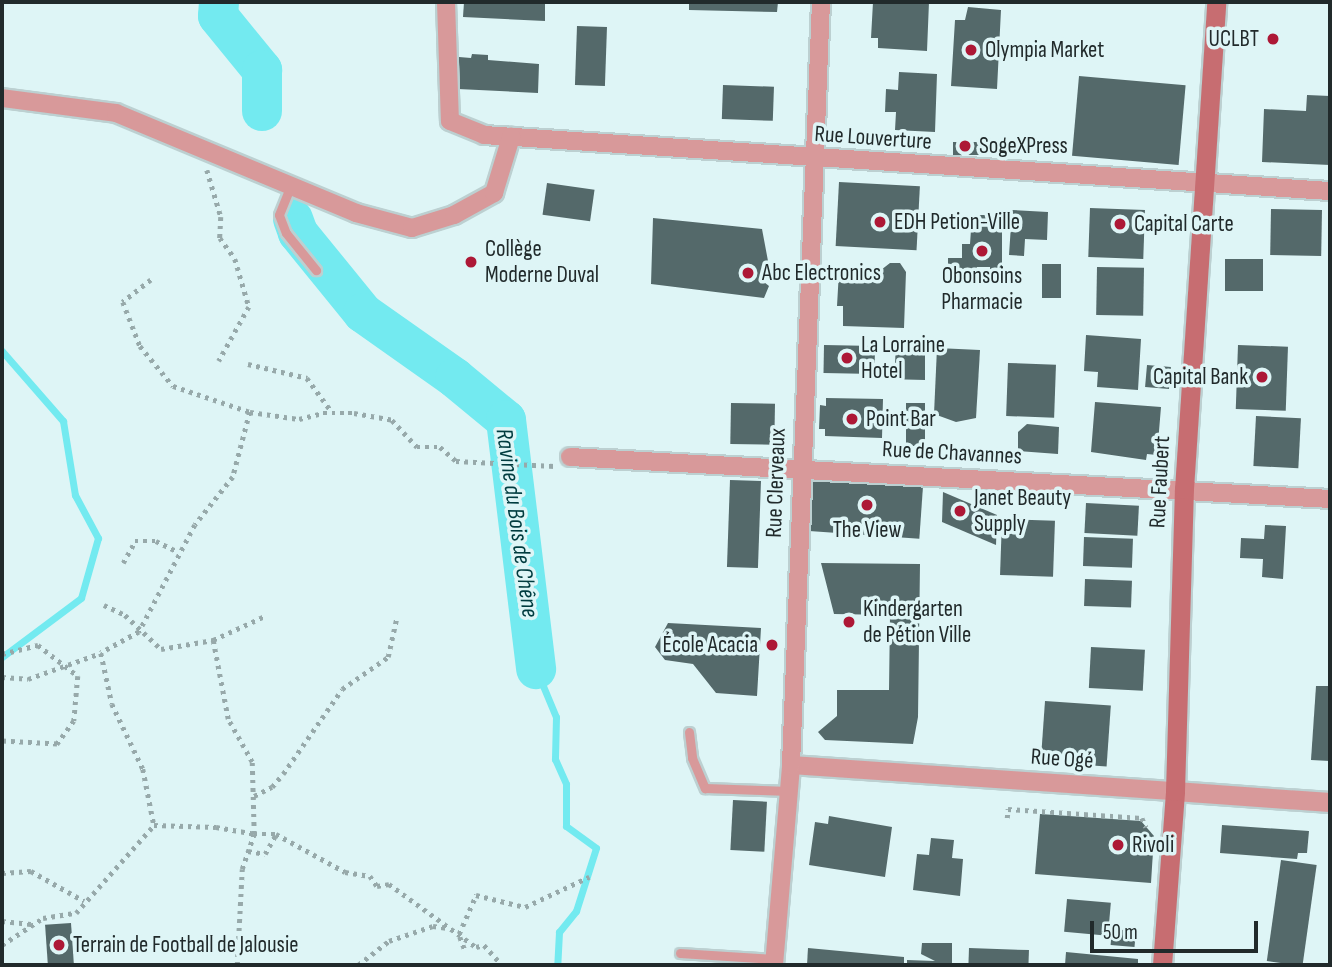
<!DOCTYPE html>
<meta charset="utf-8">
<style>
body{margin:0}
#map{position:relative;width:1332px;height:967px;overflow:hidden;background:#def5f6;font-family:"Sofia Sans Condensed",sans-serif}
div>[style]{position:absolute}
.stream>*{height:7px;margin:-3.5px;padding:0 3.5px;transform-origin:3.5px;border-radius:3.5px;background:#73eaf0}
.river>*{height:40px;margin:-20px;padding:0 20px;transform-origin:20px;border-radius:20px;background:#73eaf0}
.building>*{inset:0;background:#54696a;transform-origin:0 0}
.path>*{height:4.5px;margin-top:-2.25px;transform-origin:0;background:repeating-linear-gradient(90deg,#97a9aa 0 3.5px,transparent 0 8.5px)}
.roads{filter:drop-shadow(2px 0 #bcd0d1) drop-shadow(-2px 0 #bcd0d1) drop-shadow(0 2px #bcd0d1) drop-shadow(0 -2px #bcd0d1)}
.service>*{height:9px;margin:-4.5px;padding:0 4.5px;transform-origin:4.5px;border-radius:4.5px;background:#d8999a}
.minor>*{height:18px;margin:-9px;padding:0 9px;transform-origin:9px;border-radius:9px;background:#d8999a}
.tertiary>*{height:19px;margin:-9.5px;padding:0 9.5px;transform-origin:9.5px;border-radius:9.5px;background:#d8999a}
.secondary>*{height:19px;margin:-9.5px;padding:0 9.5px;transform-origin:9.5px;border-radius:9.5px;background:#c76d71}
.dots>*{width:19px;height:19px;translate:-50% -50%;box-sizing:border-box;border:4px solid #def5f6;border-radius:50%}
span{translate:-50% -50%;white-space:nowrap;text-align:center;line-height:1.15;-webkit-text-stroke:7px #def5f6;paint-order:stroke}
.poi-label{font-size:23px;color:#212a2b}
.right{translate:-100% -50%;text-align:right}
.left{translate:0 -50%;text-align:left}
.street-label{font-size:23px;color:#212a2b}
.water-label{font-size:24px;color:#003c3f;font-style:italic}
.frame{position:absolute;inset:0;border:4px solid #212a2b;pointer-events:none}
.scale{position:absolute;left:1090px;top:921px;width:168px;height:32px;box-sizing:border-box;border:4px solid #212a2b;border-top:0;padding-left:9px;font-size:21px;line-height:24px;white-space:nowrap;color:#212a2b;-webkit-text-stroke:5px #def5f6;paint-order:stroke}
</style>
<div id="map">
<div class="stream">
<i style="left:2px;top:351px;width:93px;rotate:48.9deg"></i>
<i style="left:63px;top:421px;width:75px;rotate:80.8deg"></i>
<i style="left:75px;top:495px;width:49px;rotate:61.9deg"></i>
<i style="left:98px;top:538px;width:62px;rotate:105.8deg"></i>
<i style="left:81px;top:598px;width:99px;rotate:143.2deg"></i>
<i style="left:536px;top:669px;width:52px;rotate:67.4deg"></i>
<i style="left:556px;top:717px;width:42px;rotate:91.4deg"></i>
<i style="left:555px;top:759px;width:27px;rotate:66deg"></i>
<i style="left:566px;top:784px;width:42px;rotate:90deg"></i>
<i style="left:566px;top:826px;width:37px;rotate:36deg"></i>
<i style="left:596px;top:848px;width:66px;rotate:107.6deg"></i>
<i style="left:576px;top:911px;width:27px;rotate:129deg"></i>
<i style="left:559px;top:932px;width:33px;rotate:93deg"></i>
</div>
<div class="river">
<i style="left:219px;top:2px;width:14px;rotate:94deg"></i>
<i style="left:218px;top:16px;width:70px;rotate:50.8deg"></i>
<i style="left:262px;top:70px;width:41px;rotate:90deg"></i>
<i style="left:293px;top:219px;width:15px;rotate:70deg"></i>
<i style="left:298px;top:233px;width:103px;rotate:50.9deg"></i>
<i style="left:363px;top:313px;width:113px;rotate:35.2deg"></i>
<i style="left:455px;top:378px;width:66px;rotate:39.5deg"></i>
<i style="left:506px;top:420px;width:251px;rotate:83.1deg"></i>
</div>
<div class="building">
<i style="clip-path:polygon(464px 2px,545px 2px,545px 21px,463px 17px)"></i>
<i style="clip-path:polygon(689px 2px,778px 2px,777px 12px,689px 10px)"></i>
<i style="clip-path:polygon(873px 2px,929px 2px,927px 51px,878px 48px,878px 38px,871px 38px)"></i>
<i style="clip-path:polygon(968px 7px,1001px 10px,997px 89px,951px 86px,955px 20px,965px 20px)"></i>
<i style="left:577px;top:26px;width:30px;height:59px;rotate:2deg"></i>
<i style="clip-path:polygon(472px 54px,488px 55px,488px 60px,539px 64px,538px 93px,458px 89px,459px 57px,471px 58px)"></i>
<i style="clip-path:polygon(899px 72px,937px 74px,935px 132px,895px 130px,896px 112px,885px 112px,886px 89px,898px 90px)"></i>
<i style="left:1079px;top:76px;width:107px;height:80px;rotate:5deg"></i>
<i style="left:723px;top:85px;width:51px;height:34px;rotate:2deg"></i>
<i style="clip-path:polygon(1307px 95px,1330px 96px,1330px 165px,1262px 162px,1264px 109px,1306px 111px)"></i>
<i style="left:953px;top:142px;width:34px;height:13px"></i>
<i style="left:839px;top:182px;width:81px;height:64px;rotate:3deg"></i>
<i style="left:547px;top:183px;width:48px;height:32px;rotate:8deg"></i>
<i style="left:1090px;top:208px;width:55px;height:49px;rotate:2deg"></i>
<i style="left:1271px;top:209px;width:51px;height:46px;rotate:1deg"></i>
<i style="clip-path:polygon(1012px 210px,1048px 212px,1047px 240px,1025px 239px,1024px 256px,1009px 255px)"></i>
<i style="clip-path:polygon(972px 215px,1002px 215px,1002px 280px,990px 279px,990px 267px,977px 267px,977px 279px,948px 278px,948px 258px,962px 258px,962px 244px,970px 244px)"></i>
<i style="clip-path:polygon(653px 218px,762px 229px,768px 261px,777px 269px,777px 277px,771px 282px,760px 279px,769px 286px,764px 298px,651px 284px)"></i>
<i style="left:1225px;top:259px;width:38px;height:32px"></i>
<i style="clip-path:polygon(890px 263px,900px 263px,906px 272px,904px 328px,843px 326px,843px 306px,837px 306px,839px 271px,881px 270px)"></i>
<i style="left:1042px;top:264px;width:19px;height:34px"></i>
<i style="left:1097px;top:267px;width:47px;height:48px;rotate:1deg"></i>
<i style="clip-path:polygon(1086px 335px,1141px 339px,1138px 390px,1097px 387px,1098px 372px,1084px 371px)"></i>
<i style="clip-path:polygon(896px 341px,925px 343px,925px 380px,885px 379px,885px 366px,895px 365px)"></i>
<i style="left:824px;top:345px;width:51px;height:28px;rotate:1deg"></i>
<i style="left:1238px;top:345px;width:50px;height:64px;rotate:2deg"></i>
<i style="clip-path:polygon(937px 348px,980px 350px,976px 418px,956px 422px,934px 414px)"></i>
<i style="left:1008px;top:363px;width:48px;height:53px;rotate:2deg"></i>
<i style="left:1147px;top:365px;width:24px;height:22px;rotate:5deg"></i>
<i style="clip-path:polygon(826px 398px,883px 399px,882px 438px,825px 436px,825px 429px,819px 429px,820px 405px,826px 406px)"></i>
<i style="clip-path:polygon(1095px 402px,1161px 407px,1157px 455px,1147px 454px,1146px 460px,1091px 452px)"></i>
<i style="left:731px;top:403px;width:44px;height:41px;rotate:1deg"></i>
<i style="left:906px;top:403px;width:19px;height:43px"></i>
<i style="left:1256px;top:416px;width:45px;height:50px;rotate:3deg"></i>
<i style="clip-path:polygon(1027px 424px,1059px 427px,1058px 454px,1018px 451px,1018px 432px)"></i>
<i style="left:810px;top:468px;width:114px;height:63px;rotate:4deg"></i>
<i style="left:730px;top:480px;width:31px;height:87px;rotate:2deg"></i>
<i style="clip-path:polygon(943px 492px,997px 515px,996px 545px,942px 522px)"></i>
<i style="left:1086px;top:503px;width:53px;height:30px;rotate:3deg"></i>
<i style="left:1002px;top:519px;width:53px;height:56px;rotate:2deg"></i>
<i style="clip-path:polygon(1265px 525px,1286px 526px,1283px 579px,1262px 577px,1263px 559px,1240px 558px,1241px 538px,1264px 539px)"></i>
<i style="left:1084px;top:537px;width:49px;height:29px;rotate:2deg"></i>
<i style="clip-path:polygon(821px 563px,920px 564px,918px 717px,913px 744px,825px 740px,818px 732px,837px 716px,837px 690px,889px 690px,890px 615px,834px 614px)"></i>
<i style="left:1085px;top:579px;width:47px;height:27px;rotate:2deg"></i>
<i style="clip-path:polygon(668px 623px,761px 628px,757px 696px,716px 693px,693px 664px,665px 660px,655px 647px)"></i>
<i style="left:1091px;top:647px;width:54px;height:41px;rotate:3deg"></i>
<i style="clip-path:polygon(1316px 686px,1330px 686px,1330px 761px,1311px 760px)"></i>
<i style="left:1045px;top:701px;width:66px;height:61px;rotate:4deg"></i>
<i style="left:733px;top:800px;width:34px;height:50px;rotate:3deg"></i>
<i style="clip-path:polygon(1040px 814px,1141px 821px,1154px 836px,1151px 883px,1035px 874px)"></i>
<i style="clip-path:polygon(829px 816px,892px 827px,885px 877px,809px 865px,815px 822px,828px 824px)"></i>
<i style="clip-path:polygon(1222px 825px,1309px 831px,1307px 853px,1298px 853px,1297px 859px,1220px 853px)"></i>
<i style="clip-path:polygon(931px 838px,954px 840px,952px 858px,963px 859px,960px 896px,913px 890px,917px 854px,929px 855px)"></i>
<i style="left:1281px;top:860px;width:36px;height:102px;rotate:8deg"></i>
<i style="left:1067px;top:899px;width:44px;height:33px;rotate:5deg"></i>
<i style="left:71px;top:923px;width:42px;height:26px;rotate:86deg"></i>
<i style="left:1112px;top:929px;width:24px;height:16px;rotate:5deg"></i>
<i style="clip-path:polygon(922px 943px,952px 943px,952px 965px,907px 965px,907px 960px,935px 961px,921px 954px)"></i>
<i style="clip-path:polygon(808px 948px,904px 957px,904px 965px,807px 965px)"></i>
<i style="left:969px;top:948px;width:60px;height:17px;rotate:2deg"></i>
<i style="clip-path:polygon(1066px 952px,1138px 959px,1138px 965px,1065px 965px)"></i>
</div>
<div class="path">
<i style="left:207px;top:170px;width:49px;rotate:73.4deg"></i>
<i style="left:221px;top:217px;width:21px;rotate:93deg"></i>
<i style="left:220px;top:238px;width:26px;rotate:54deg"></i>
<i style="left:235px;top:259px;width:50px;rotate:73.7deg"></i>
<i style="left:249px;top:307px;width:62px;rotate:119.1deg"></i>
<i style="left:151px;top:280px;width:36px;rotate:142deg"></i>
<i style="left:123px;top:302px;width:47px;rotate:68.9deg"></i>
<i style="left:140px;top:346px;width:52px;rotate:50.5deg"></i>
<i style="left:173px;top:386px;width:81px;rotate:18.7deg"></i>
<i style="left:250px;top:412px;width:67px;rotate:104.7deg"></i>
<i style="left:233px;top:477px;width:61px;rotate:128.4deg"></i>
<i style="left:195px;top:525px;width:121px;rotate:117.6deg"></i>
<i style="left:139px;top:632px;width:43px;rotate:151.1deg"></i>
<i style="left:101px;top:653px;width:52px;rotate:77.8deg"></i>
<i style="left:112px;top:704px;width:72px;rotate:64.5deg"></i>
<i style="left:143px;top:769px;width:57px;rotate:78.9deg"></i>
<i style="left:248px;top:364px;width:61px;rotate:13.3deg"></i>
<i style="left:307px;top:378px;width:42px;rotate:53.7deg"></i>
<i style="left:250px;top:412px;width:49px;rotate:8.1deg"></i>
<i style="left:299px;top:419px;width:25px;rotate:-14deg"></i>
<i style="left:323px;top:413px;width:31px"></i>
<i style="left:354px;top:413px;width:39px;rotate:10deg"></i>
<i style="left:392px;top:420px;width:37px;rotate:47deg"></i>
<i style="left:417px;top:447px;width:23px"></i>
<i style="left:440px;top:447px;width:21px;rotate:41deg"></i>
<i style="left:456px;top:461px;width:99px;rotate:2.9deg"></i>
<i style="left:123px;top:563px;width:25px;rotate:-61deg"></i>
<i style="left:135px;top:541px;width:21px"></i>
<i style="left:156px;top:541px;width:25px;rotate:26deg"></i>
<i style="left:104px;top:605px;width:23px;rotate:25deg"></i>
<i style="left:125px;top:615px;width:50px;rotate:43.4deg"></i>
<i style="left:161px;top:649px;width:53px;rotate:-9.8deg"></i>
<i style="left:213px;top:640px;width:57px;rotate:-24.8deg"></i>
<i style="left:2px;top:654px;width:37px;rotate:-14deg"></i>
<i style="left:38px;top:645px;width:51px;rotate:37.8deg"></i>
<i style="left:78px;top:676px;width:45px;rotate:95.1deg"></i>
<i style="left:74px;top:721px;width:29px;rotate:126deg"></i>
<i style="left:57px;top:744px;width:55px;rotate:-176.9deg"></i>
<i style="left:2px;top:677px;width:26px;rotate:4deg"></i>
<i style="left:28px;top:679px;width:77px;rotate:-19.6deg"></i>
<i style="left:254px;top:796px;width:20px;rotate:-27deg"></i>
<i style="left:272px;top:787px;width:17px;rotate:-50deg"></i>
<i style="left:283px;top:774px;width:103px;rotate:-55.2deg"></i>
<i style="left:342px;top:689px;width:56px;rotate:-34.8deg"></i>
<i style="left:388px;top:657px;width:42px;rotate:-77.6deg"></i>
<i style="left:1007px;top:818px;width:9px;rotate:-84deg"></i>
<i style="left:1008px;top:809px;width:134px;rotate:3.8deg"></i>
<i style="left:1142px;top:818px;width:10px;rotate:66deg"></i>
<i style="left:248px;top:851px;width:17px;rotate:10deg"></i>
<i style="left:265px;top:854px;width:23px;rotate:-61deg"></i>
<i style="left:276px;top:834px;width:79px;rotate:28.8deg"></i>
<i style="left:345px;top:872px;width:25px;rotate:9deg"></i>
<i style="left:370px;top:876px;width:12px;rotate:55deg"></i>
<i style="left:377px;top:886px;width:12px;rotate:-9deg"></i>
<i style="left:389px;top:884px;width:107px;rotate:35.9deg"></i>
<i style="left:476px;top:947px;width:8px;rotate:-14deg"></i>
<i style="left:484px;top:945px;width:27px;rotate:48deg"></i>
<i style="left:2px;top:873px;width:29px;rotate:-4deg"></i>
<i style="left:31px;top:871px;width:61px;rotate:29.5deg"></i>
<i style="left:2px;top:921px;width:29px;rotate:6deg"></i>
<i style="left:459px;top:934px;width:43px;rotate:-66.4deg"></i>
<i style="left:476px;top:895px;width:50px;rotate:13.8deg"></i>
<i style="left:525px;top:907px;width:71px;rotate:-25.1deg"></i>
<i style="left:460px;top:937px;width:14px;rotate:69deg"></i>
<i style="left:2px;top:945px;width:49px;rotate:-33.4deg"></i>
<i style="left:43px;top:918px;width:33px;rotate:-9deg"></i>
<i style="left:76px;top:913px;width:118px;rotate:-48.4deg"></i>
<i style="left:154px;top:825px;width:62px;rotate:1.8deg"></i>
<i style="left:216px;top:827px;width:39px;rotate:10deg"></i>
<i style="left:254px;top:834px;width:72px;rotate:-91.6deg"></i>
<i style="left:252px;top:762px;width:49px;rotate:-119.2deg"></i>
<i style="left:228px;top:719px;width:80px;rotate:-100.8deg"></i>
<i style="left:237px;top:965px;width:96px;rotate:-87deg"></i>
<i style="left:242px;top:869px;width:37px;rotate:-71deg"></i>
<i style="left:254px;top:834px;width:22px"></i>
<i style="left:358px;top:965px;width:39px;rotate:-38deg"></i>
<i style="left:389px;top:941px;width:46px;rotate:-18.8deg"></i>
<i style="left:433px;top:926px;width:15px;rotate:8deg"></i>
</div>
<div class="roads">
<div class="service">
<i style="left:291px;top:185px;width:32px;rotate:112deg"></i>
<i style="left:279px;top:215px;width:19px;rotate:69deg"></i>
<i style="left:286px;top:233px;width:48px;rotate:51deg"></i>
<i style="left:689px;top:732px;width:26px;rotate:83deg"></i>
<i style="left:692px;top:758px;width:33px;rotate:67deg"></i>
<i style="left:705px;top:788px;width:84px;rotate:2deg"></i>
<i style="left:680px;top:953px;width:94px;rotate:3.7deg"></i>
</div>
<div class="minor">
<i style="left:446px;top:2px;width:119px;rotate:88.1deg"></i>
<i style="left:450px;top:121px;width:37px;rotate:22deg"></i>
<i style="left:484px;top:135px;width:848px;rotate:3.79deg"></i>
<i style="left:2px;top:98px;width:115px;rotate:7.5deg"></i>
<i style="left:116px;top:113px;width:260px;rotate:22.6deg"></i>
<i style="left:356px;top:213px;width:58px;rotate:15deg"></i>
<i style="left:412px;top:228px;width:44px;rotate:-17.2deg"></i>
<i style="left:454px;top:215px;width:46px;rotate:-28.8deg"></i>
<i style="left:494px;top:193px;width:59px;rotate:-73.1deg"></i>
<i style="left:570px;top:457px;width:761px;rotate:3.16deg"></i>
<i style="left:791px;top:765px;width:385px;rotate:3.9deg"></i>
<i style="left:774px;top:965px;width:201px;rotate:-85.1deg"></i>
<i style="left:791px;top:765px;width:764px;rotate:-87.75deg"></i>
</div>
<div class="tertiary">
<i style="left:1175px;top:791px;width:155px;rotate:4.1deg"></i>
</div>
<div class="secondary">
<i style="left:1162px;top:965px;width:174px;rotate:-85.7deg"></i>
<i style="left:1175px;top:791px;width:302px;rotate:-88.3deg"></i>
<i style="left:1184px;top:489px;width:488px;rotate:-86.2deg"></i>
</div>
</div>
<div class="dots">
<i style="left:1273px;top:39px;background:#ad1836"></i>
<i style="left:971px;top:50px;background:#ad1836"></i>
<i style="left:965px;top:146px;background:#ad1836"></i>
<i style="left:880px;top:222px;background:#ad1836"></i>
<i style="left:1120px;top:224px;background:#ad1836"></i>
<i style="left:982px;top:251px;background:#ad1836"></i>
<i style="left:471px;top:262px;background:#ad1836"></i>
<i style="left:748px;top:273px;background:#ad1836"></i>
<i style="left:847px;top:358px;background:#ad1836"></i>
<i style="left:1262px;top:377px;background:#ad1836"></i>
<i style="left:852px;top:419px;background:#ad1836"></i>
<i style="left:867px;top:505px;background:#ad1836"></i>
<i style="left:960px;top:511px;background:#ad1836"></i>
<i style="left:849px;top:622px;background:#ad1836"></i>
<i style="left:772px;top:645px;background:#ad1836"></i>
<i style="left:1118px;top:845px;background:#ad1836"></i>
<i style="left:59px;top:945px;background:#ad1836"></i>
</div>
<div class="poi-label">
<span class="right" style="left:1259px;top:39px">UCLBT</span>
<span class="left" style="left:985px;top:50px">Olympia Market</span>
<span class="left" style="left:979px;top:146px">SogeXPress</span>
<span class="left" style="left:894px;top:222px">EDH Petion-Ville</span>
<span class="left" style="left:1134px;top:224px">Capital Carte</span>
<span class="left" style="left:485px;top:262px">Collège<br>Moderne Duval</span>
<span class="left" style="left:762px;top:273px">Abc Electronics</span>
<span style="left:982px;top:289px">Obonsoins<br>Pharmacie</span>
<span class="left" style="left:861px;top:358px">La Lorraine<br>Hotel</span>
<span class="right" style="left:1248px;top:377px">Capital Bank</span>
<span class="left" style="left:866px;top:419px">Point Bar</span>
<span class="left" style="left:974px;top:511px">Janet Beauty<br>Supply</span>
<span style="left:867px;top:530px">The View</span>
<span class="left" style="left:863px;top:622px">Kindergarten<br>de Pétion Ville</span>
<span class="right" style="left:758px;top:645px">École Acacia</span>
<span class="left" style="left:1132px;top:845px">Rivoli</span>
<span class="left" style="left:73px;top:945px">Terrain de Football de Jalousie</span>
</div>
<div class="street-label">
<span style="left:873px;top:138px;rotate:4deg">Rue Louverture</span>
<span style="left:952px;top:453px;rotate:3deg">Rue de Chavannes</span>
<span style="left:1160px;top:482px;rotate:-87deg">Rue Faubert</span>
<span style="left:776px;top:483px;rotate:-88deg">Rue Clerveaux</span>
<span style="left:1062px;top:759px;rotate:4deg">Rue Ogé</span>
</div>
<div class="water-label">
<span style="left:517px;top:523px;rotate:82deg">Ravine du Bois de Chêne</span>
</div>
<div class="frame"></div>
<div class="scale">50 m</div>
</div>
